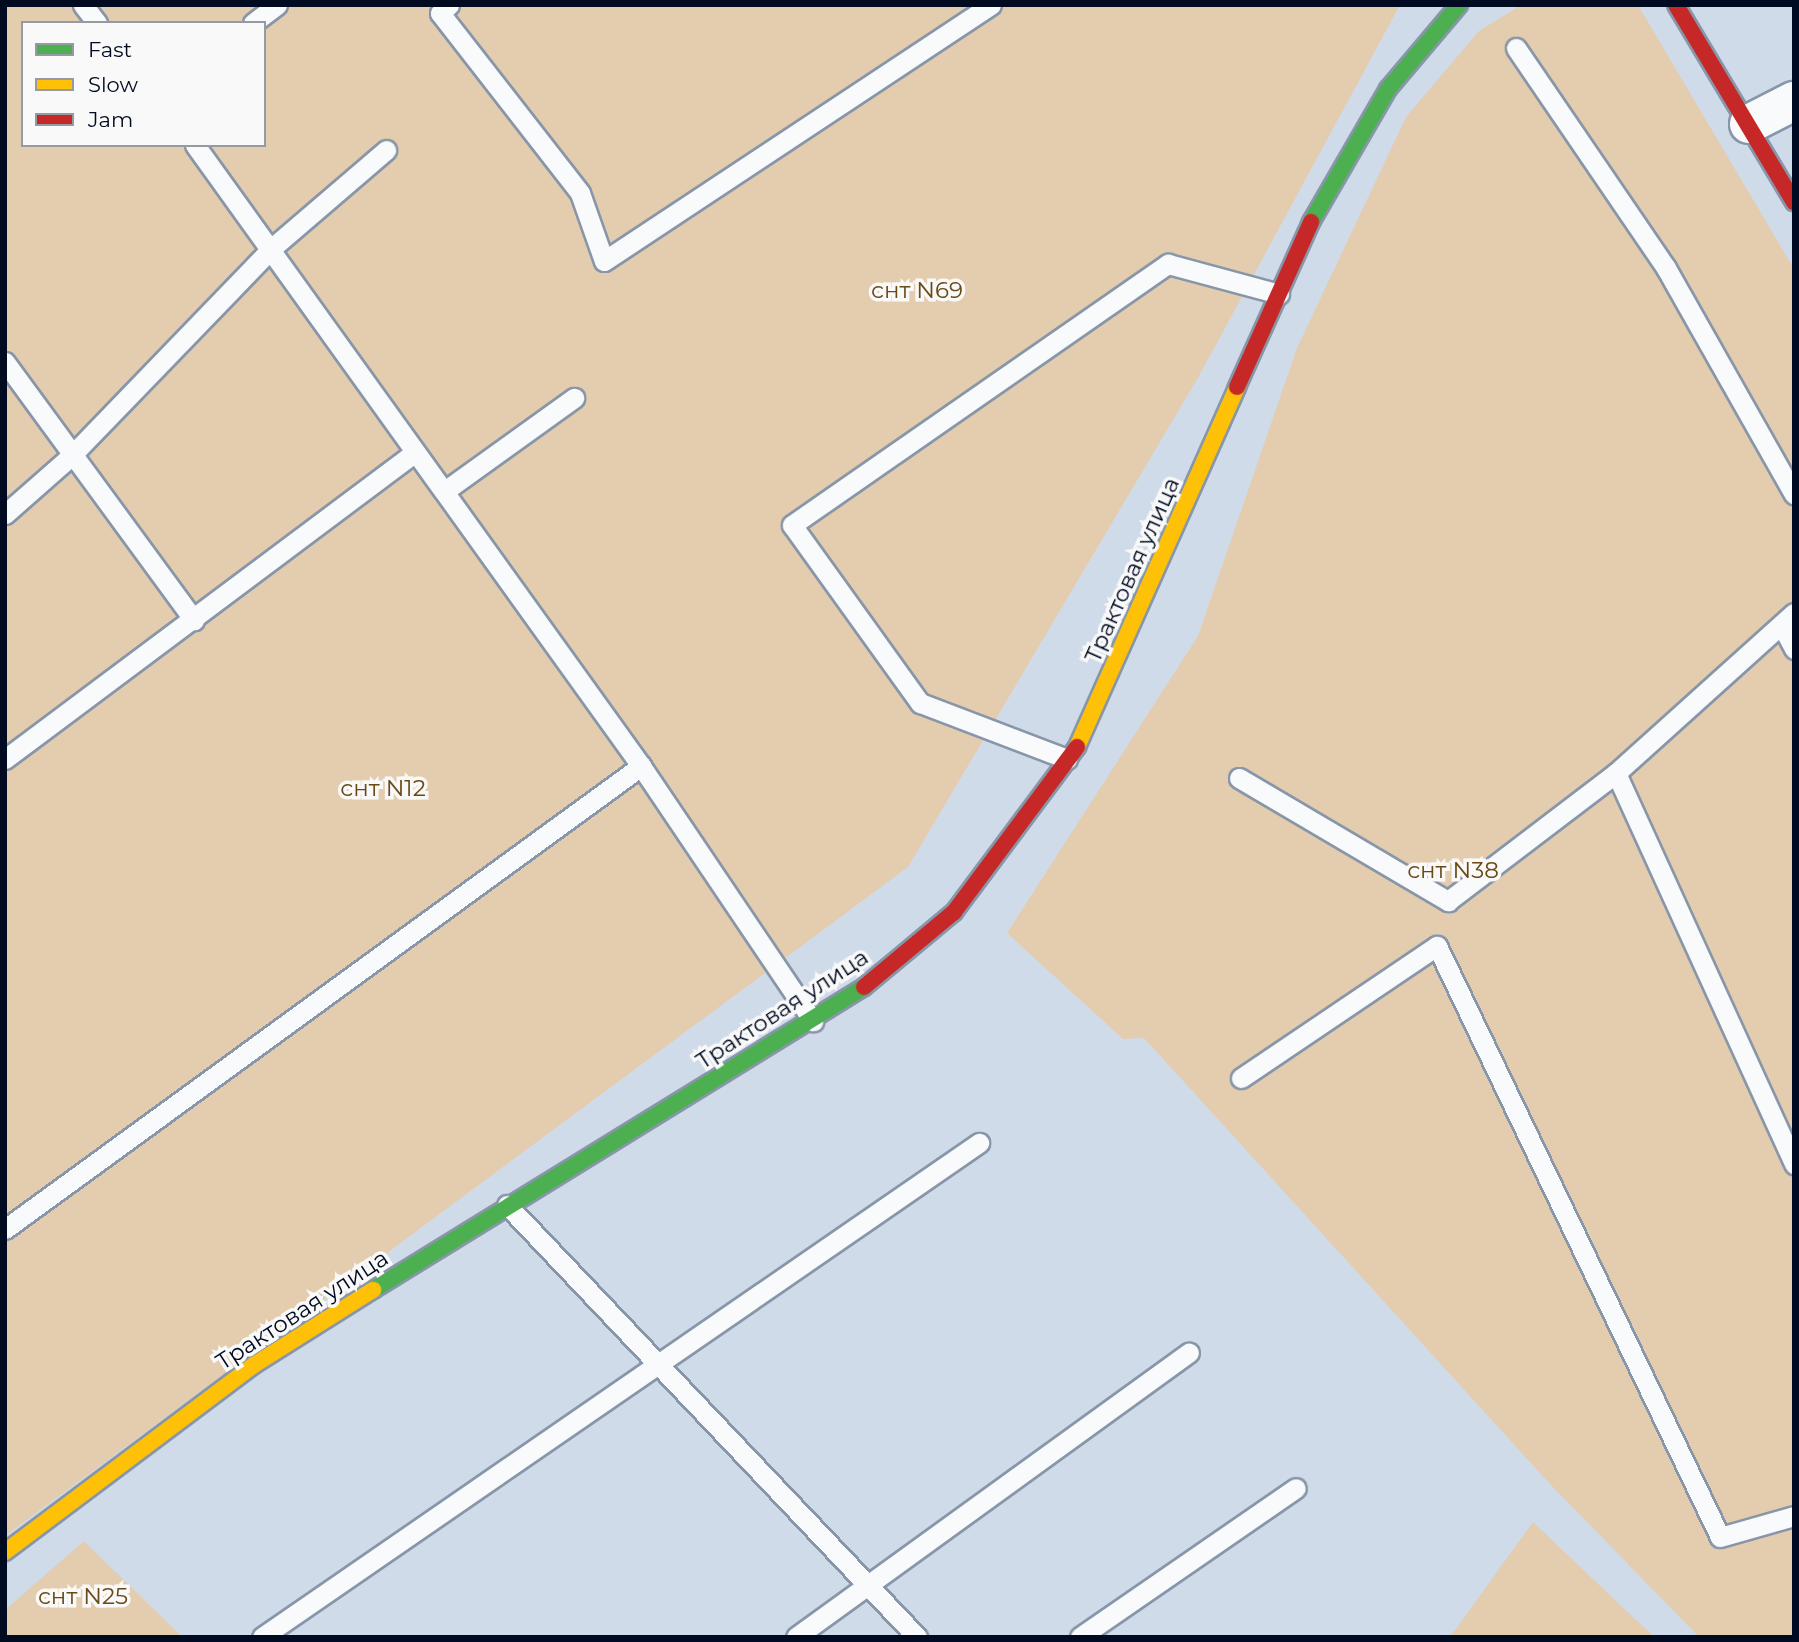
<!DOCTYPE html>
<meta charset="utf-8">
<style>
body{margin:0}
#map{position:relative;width:1799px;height:1642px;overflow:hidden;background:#d0dbea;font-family:Montserrat,sans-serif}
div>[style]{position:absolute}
.green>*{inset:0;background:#e4ccae}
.roads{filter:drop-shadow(2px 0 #8796a8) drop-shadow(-2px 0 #8796a8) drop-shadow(0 2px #8796a8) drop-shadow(0 -2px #8796a8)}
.lane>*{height:19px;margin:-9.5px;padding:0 9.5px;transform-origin:9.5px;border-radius:9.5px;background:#f8fafc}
.street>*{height:38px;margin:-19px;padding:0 19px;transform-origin:19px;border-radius:19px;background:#f8fafc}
.fast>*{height:16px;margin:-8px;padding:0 8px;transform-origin:8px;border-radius:8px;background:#4caf50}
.slow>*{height:16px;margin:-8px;padding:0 8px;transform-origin:8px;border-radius:8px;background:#ffc107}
.jam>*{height:16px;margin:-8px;padding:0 8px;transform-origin:8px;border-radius:8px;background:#c62828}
span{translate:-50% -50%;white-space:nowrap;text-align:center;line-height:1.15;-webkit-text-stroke:7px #f9f9f9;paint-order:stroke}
.park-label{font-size:23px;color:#6b4915}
.street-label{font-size:23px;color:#000b21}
.frame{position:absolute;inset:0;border:7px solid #000b21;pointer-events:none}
.legend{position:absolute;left:21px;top:21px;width:245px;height:126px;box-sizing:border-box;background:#f9f9f9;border:2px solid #959aa3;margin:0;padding:9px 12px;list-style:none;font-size:21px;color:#000b21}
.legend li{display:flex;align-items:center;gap:14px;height:35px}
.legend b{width:35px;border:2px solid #959aa3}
</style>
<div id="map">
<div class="green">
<i style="clip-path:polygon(evenodd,5px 5px,1400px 5px,1199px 376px,908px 867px,5px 1536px,5px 5px,23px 23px,264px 23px,264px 145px,23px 145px,23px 23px)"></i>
<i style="clip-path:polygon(1521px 5px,1638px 5px,1794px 269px,1794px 1637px,1699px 1637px,1550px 1484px,1144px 1038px,1123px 1039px,1007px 933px,1198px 636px,1297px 348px,1406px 117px,1479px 31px)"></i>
<i style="clip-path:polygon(1533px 1522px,1654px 1637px,1450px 1637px)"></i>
<i style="clip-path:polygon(84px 1541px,182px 1637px,5px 1637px,5px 1610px)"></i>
</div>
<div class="roads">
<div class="lane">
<i style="left:83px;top:5px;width:23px;rotate:52deg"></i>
<i style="left:449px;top:5px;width:12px;rotate:138deg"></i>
<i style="left:440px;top:13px;width:228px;rotate:52.1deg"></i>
<i style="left:580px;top:193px;width:72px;rotate:70.6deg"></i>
<i style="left:604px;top:261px;width:464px;rotate:-33.5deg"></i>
<i style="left:253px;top:23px;width:30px;rotate:-37deg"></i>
<i style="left:1516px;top:48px;width:266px;rotate:55.7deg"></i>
<i style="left:1666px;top:268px;width:260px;rotate:60.5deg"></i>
<i style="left:195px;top:145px;width:765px;rotate:54.31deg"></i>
<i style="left:641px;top:766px;width:308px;rotate:56deg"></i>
<i style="left:5px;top:362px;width:320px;rotate:53.8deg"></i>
<i style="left:446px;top:490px;width:158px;rotate:-35.7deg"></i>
<i style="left:5px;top:514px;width:88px;rotate:-41.3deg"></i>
<i style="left:71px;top:456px;width:291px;rotate:-46deg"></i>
<i style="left:273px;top:247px;width:149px;rotate:-40.6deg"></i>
<i style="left:1782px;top:626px;width:26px;rotate:62deg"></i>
<i style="left:5px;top:759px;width:511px;rotate:-36.8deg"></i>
<i style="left:1067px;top:759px;width:157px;rotate:-159.1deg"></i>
<i style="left:920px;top:703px;width:219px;rotate:-125.7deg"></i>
<i style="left:792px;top:525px;width:458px;rotate:-34.8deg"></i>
<i style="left:1168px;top:264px;width:115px;rotate:15.1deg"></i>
<i style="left:1616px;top:773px;width:430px;rotate:65.5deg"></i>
<i style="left:1239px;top:778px;width:243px;rotate:30.5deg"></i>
<i style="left:1448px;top:901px;width:211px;rotate:-37.3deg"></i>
<i style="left:1616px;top:773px;width:239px;rotate:-42deg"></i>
<i style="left:1241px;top:1078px;width:236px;rotate:-34deg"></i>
<i style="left:1437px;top:946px;width:655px;rotate:64.41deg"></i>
<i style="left:1720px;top:1537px;width:77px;rotate:-15.8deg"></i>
<i style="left:507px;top:1205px;width:596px;rotate:46.5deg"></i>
<i style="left:5px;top:1229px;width:787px;rotate:-36.05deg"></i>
<i style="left:262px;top:1637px;width:871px;rotate:-34.57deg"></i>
<i style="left:796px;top:1637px;width:485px;rotate:-35.9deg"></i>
<i style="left:1080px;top:1637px;width:262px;rotate:-34.6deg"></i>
</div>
<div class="street">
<i style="left:1749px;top:124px;width:51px;rotate:-27.1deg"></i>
</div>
<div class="fast">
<i style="left:1311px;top:222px;width:154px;rotate:-59.9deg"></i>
<i style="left:1388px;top:89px;width:110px;rotate:-49.8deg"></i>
<i style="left:373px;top:1290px;width:577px;rotate:-31.68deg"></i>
</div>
<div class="slow">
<i style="left:1077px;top:747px;width:394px;rotate:-66deg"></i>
<i style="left:5px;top:1552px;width:311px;rotate:-36.9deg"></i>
<i style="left:254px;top:1365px;width:141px;rotate:-32.2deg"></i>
</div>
<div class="jam">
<i style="left:1676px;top:5px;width:230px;rotate:59.1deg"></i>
<i style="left:1237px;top:387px;width:181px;rotate:-65.8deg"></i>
<i style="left:864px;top:987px;width:117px;rotate:-39.8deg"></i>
<i style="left:954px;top:912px;width:206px;rotate:-53.3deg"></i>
</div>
</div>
<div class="park-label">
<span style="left:917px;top:290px">снт N69</span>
<span style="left:383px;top:788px">снт N12</span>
<span style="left:1453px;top:870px">снт N38</span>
<span style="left:83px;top:1596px">снт N25</span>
</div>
<div class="street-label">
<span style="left:1132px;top:570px;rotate:-66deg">Трактовая улица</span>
<span style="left:782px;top:1009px;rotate:-33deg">Трактовая улица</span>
<span style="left:302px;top:1310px;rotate:-33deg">Трактовая улица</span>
</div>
<div class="frame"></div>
<ul class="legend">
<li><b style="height:9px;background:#4caf50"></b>Fast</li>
<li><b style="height:9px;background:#ffc107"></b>Slow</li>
<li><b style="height:9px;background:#c62828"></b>Jam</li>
</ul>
</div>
